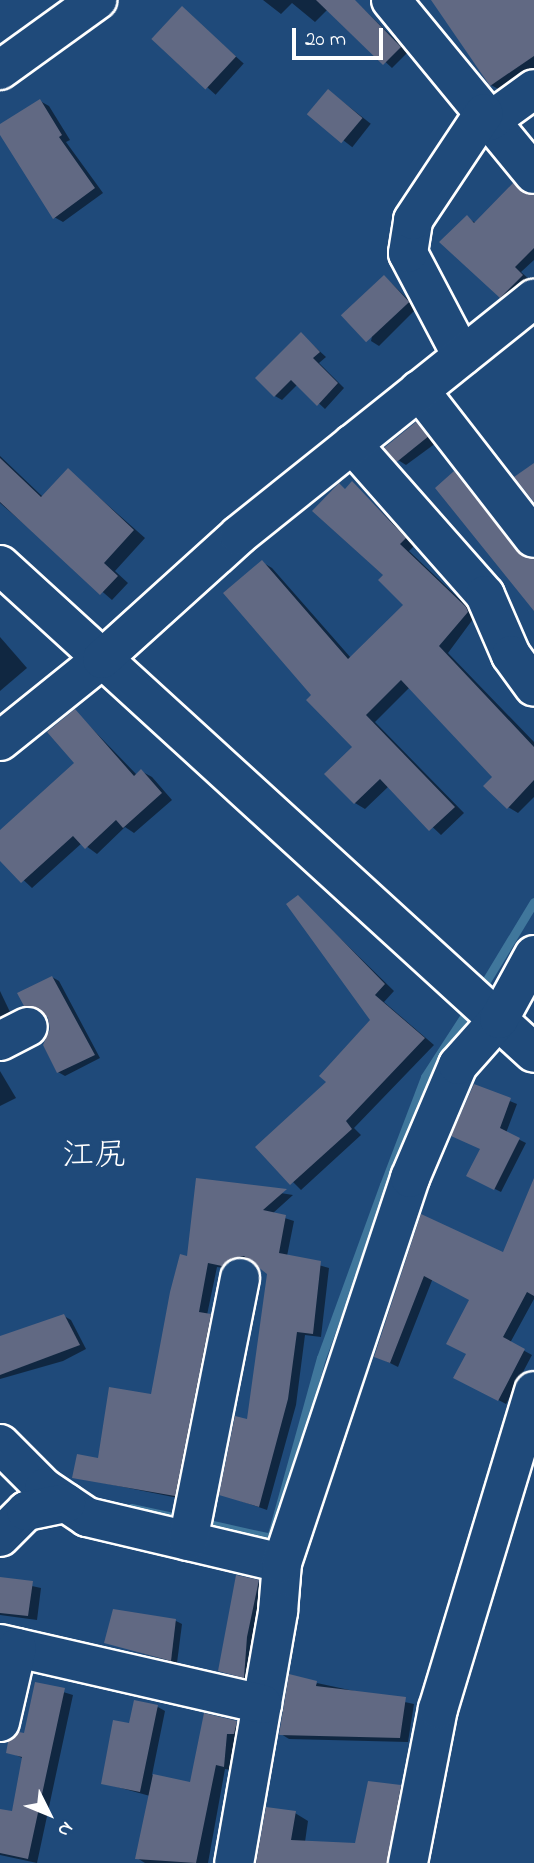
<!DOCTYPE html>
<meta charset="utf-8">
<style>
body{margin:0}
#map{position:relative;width:534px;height:1863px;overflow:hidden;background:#1f4a7a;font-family:"Indie Flower","Klee One",sans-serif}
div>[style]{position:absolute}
.shadow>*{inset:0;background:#0007;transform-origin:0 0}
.stream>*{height:9px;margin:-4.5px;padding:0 4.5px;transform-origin:4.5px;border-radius:4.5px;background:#40779c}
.building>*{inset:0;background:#616983;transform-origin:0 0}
.roads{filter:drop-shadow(2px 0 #fff) drop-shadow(-2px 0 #fff) drop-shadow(0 2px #fff) drop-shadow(0 -2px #fff)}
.minor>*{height:38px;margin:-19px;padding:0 19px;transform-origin:19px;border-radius:19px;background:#1f4a7a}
span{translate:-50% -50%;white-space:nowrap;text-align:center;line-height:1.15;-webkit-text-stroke:5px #1f4a7a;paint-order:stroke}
.quarter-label{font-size:32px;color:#fff}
.north{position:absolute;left:14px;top:1779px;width:70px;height:70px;-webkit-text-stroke:5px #1f4a7a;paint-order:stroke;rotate:133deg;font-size:19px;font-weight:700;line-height:28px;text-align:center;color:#fff}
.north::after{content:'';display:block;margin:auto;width:24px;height:32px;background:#fff;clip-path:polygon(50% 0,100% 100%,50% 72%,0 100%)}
.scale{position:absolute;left:292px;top:28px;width:91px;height:32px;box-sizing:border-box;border:4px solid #fff;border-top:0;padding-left:9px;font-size:21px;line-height:24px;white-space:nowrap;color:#fff;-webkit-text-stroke:5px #1f4a7a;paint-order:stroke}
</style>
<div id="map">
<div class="shadow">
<i style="clip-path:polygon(263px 0,354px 0,408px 52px,392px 68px,328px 9px,315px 22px,292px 3px,281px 14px)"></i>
<i style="clip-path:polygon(435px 0,534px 0,534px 69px,502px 91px,491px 85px)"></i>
<i style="left:182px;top:8px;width:83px;height:42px;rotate:42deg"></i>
<i style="left:329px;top:91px;width:53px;height:30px;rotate:38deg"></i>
<i style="clip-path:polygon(40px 101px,49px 106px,70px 140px,66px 142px,103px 193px,63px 222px,54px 217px,0 131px,0 126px)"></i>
<i style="clip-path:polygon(534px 197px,534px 260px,521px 272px,530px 280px,509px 302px,501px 297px,467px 218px,476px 223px)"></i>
<i style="clip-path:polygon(385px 277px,417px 308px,379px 346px,371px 341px)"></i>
<i style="clip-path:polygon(301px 334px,326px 357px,319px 363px,344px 388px,325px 409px,298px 384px,282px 400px,275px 396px)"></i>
<i style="clip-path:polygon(416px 424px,436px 443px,406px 465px,398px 460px)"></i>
<i style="clip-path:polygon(0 456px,43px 497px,68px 470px,145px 538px,115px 571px,128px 583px,112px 600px,0 503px)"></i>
<i style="clip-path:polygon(455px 473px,524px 557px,534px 563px,534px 609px)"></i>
<i style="clip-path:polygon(353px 484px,415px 545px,409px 551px,476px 615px,448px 653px,534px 742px,534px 797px,518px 813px,508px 807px,494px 777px,410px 687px,375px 722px,464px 813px,441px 835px,389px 786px,365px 809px,355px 803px,354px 747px,314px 695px,262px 562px,272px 568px,351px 658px,406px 605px,385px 575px,347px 490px)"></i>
<i style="clip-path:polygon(0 637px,27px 668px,0 691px)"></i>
<i style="clip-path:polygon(75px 711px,137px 775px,141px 771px,152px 777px,172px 800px,134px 833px,125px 827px,97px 854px,82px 843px,32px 888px,0 858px,0 833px,77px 763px)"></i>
<i style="clip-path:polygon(298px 897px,394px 991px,384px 1002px,434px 1045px,354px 1128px,361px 1135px,301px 1190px,258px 1147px,328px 1082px,373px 1020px)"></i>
<i style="clip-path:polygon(52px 977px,59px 981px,100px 1058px,65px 1076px,58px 1072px,49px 1017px,25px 1005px)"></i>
<i style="clip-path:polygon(0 991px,10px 1012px,0 1017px)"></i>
<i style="clip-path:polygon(0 1071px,16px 1098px,0 1106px)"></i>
<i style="clip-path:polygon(475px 1086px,517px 1104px,506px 1133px,526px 1143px,501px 1192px,475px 1179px,482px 1149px)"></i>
<i style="clip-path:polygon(198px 1180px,293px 1195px,272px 1214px,294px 1221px,287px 1256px,329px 1268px,321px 1337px,305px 1335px,296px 1405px,267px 1510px,221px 1494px,249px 1421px,268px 1273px,252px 1260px,231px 1269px,217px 1267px,207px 1315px,218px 1321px,183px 1499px,74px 1477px,100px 1460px,153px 1396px,188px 1258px)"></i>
<i style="clip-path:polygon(422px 1217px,504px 1254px,534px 1222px,534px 1299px,510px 1343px,532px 1355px,506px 1404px,455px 1377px,468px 1354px,471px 1300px,433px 1278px,398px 1367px,376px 1356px)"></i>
<i style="clip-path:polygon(64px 1316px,71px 1320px,86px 1349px,63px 1361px,0 1379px,0 1338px)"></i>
<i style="clip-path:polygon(0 1579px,41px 1588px,37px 1620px,0 1615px)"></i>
<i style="clip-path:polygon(258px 1582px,267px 1587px,253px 1681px,220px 1670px)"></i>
<i style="clip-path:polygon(176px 1621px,182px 1624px,177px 1663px,106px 1642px)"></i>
<i style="clip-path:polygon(317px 1683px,414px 1704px,408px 1742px,289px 1739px,281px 1734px)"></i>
<i style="clip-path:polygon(37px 1684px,73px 1695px,37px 1863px,0 1855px,0 1815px,13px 1813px,24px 1759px,12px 1753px,26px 1735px)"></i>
<i style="clip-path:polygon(158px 1707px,165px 1711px,152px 1775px,191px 1784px,205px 1715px,244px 1727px,243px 1738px,235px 1737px,232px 1770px,225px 1769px,208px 1863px,145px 1863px,137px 1858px,150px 1796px,103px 1783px,131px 1725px)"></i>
<i style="clip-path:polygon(400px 1787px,413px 1795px,400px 1863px,256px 1863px,267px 1809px,295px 1813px,308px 1821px,305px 1842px,357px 1845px)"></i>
</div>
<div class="stream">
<i style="left:480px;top:991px;width:104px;rotate:-58.8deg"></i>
<i style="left:131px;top:1508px;width:52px;rotate:12.2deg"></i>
<i style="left:199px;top:1522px;width:74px;rotate:12.5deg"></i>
<i style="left:271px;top:1538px;width:187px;rotate:-74.5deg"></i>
<i style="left:321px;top:1358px;width:184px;rotate:-70deg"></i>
<i style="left:384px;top:1185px;width:116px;rotate:-69.2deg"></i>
<i style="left:425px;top:1077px;width:85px;rotate:-57.1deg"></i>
</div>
<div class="building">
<i style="clip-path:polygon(316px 0,355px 0,401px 47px,383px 65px)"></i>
<i style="clip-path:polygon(431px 0,534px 0,534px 56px,490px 86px)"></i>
<i style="left:182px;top:6px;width:74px;height:45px;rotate:43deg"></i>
<i style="left:328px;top:89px;width:45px;height:33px;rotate:40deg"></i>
<i style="clip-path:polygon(40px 99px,62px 135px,59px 137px,95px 188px,53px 219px,0 135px,0 124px)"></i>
<i style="clip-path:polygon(513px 183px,534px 195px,534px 248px,515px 267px,523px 275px,500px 298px,439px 242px,467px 215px,474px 223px)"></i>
<i style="left:384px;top:275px;width:37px;height:59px;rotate:47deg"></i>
<i style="clip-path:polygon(301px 332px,320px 352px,313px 358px,338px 383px,317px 406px,291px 380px,274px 397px,255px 378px)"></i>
<i style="left:416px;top:422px;width:19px;height:41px;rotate:51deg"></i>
<i style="clip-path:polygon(0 458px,41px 497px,68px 468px,134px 530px,104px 563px,118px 576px,100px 595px,0 502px)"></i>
<i style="clip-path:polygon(534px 463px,534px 502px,514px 477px)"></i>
<i style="clip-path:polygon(454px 471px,517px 551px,534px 559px,534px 611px,435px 488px)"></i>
<i style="clip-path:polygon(352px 481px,406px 538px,400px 544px,466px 607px,468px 612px,439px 646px,534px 747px,534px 780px,507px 809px,483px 786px,492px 777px,401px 680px,366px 715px,455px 807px,429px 831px,380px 779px,354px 804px,324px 774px,352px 747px,306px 700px,311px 695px,223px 593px,262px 560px,348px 659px,403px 605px,378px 580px,383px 575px,312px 511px,339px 483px,345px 489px)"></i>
<i style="clip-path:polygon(75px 709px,134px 776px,141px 769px,162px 793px,123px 828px,116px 820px,85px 849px,73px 836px,21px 883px,0 861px,0 830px,74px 763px,47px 732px)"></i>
<i style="clip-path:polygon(298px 895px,385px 984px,375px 995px,425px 1038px,346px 1121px,352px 1129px,290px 1185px,255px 1147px,326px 1082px,319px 1076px,370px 1020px,286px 904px)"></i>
<i style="clip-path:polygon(52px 976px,95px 1055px,57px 1073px,43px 1045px,50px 1029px,48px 1018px,39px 1008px,24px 1006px,17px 993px)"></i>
<i style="clip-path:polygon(474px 1084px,511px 1098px,500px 1128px,520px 1138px,494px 1190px,466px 1176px,480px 1149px,451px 1136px)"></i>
<i style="clip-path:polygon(196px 1178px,287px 1189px,263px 1210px,286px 1215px,279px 1253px,321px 1261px,313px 1334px,297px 1332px,288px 1399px,259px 1507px,219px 1495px,235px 1416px,247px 1419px,267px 1274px,244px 1256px,232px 1258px,222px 1266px,208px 1263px,199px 1312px,211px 1314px,175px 1496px,72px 1478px,77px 1454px,98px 1458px,109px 1387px,151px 1394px,170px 1292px,180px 1254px,187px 1256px)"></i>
<i style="clip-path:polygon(534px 1178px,534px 1296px,527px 1292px,503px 1337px,525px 1349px,498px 1401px,453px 1378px,466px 1354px,446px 1344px,469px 1300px,424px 1276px,390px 1363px,374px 1357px,421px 1214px,503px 1252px)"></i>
<i style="clip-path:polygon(64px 1314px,80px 1345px,0 1375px,0 1336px)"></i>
<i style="clip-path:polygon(236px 1575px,259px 1580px,247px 1637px,244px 1678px,218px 1671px)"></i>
<i style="clip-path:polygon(0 1577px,33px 1581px,28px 1616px,0 1613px)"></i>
<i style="clip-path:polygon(113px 1609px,176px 1619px,171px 1661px,104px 1643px)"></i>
<i style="clip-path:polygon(289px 1674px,317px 1681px,316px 1686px,406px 1697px,400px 1738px,279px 1735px)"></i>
<i style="clip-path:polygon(35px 1682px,65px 1688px,28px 1859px,0 1853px,0 1809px,12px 1811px,22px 1757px,6px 1753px,8px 1742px,19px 1732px,24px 1733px)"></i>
<i style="clip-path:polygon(134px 1700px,158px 1705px,140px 1792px,101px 1784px,113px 1720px,129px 1723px)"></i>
<i style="clip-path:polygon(204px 1713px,237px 1721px,234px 1734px,227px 1734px,224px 1767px,216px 1765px,196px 1863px,135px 1859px,153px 1774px,190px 1782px)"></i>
<i style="clip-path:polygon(368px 1781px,401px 1785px,387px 1863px,256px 1863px,266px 1807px,296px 1811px,291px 1840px,355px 1843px)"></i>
</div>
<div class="roads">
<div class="minor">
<i style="left:391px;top:0;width:225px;rotate:50.6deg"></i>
<i style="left:0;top:70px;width:120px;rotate:-35.8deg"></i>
<i style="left:490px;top:121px;width:54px;rotate:-36deg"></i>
<i style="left:462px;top:356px;width:116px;rotate:-117.7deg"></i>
<i style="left:408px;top:253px;width:33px;rotate:-81deg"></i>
<i style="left:413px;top:220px;width:128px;rotate:-56.4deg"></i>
<i style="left:419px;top:390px;width:187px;rotate:52.2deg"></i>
<i style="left:352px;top:444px;width:201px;rotate:48.6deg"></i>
<i style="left:485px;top:595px;width:65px;rotate:66.6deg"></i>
<i style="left:511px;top:655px;width:39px;rotate:54deg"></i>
<i style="left:0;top:565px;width:723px;rotate:42.42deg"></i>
<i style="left:0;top:741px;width:131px;rotate:-38.8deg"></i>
<i style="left:102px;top:659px;width:185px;rotate:-42.1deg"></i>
<i style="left:239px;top:535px;width:378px;rotate:-38.7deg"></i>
<i style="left:0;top:1041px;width:31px;rotate:-27deg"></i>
<i style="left:0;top:1444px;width:62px;rotate:45deg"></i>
<i style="left:44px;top:1488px;width:52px;rotate:34deg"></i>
<i style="left:87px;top:1517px;width:200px;rotate:13.3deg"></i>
<i style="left:282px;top:1563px;width:49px;rotate:94.7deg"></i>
<i style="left:278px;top:1612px;width:255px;rotate:99.9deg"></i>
<i style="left:0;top:1537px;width:37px;rotate:-45deg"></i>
<i style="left:26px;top:1511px;width:41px;rotate:-11.3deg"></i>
<i style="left:188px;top:1541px;width:268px;rotate:-78.8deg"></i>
<i style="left:282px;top:1563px;width:406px;rotate:-71.6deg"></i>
<i style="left:410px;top:1178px;width:123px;rotate:-67deg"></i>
<i style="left:458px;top:1065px;width:62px;rotate:-48.3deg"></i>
<i style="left:499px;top:1019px;width:73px;rotate:-61.3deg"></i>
<i style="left:0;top:1644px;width:269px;rotate:12.9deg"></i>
<i style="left:0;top:1722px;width:76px;rotate:-77.1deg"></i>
<i style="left:408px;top:1863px;width:157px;rotate:-79deg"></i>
<i style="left:438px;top:1709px;width:332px;rotate:-73.2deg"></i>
</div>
</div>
<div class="quarter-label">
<span style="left:94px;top:1157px">江尻</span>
</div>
<div class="north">N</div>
<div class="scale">20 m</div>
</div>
